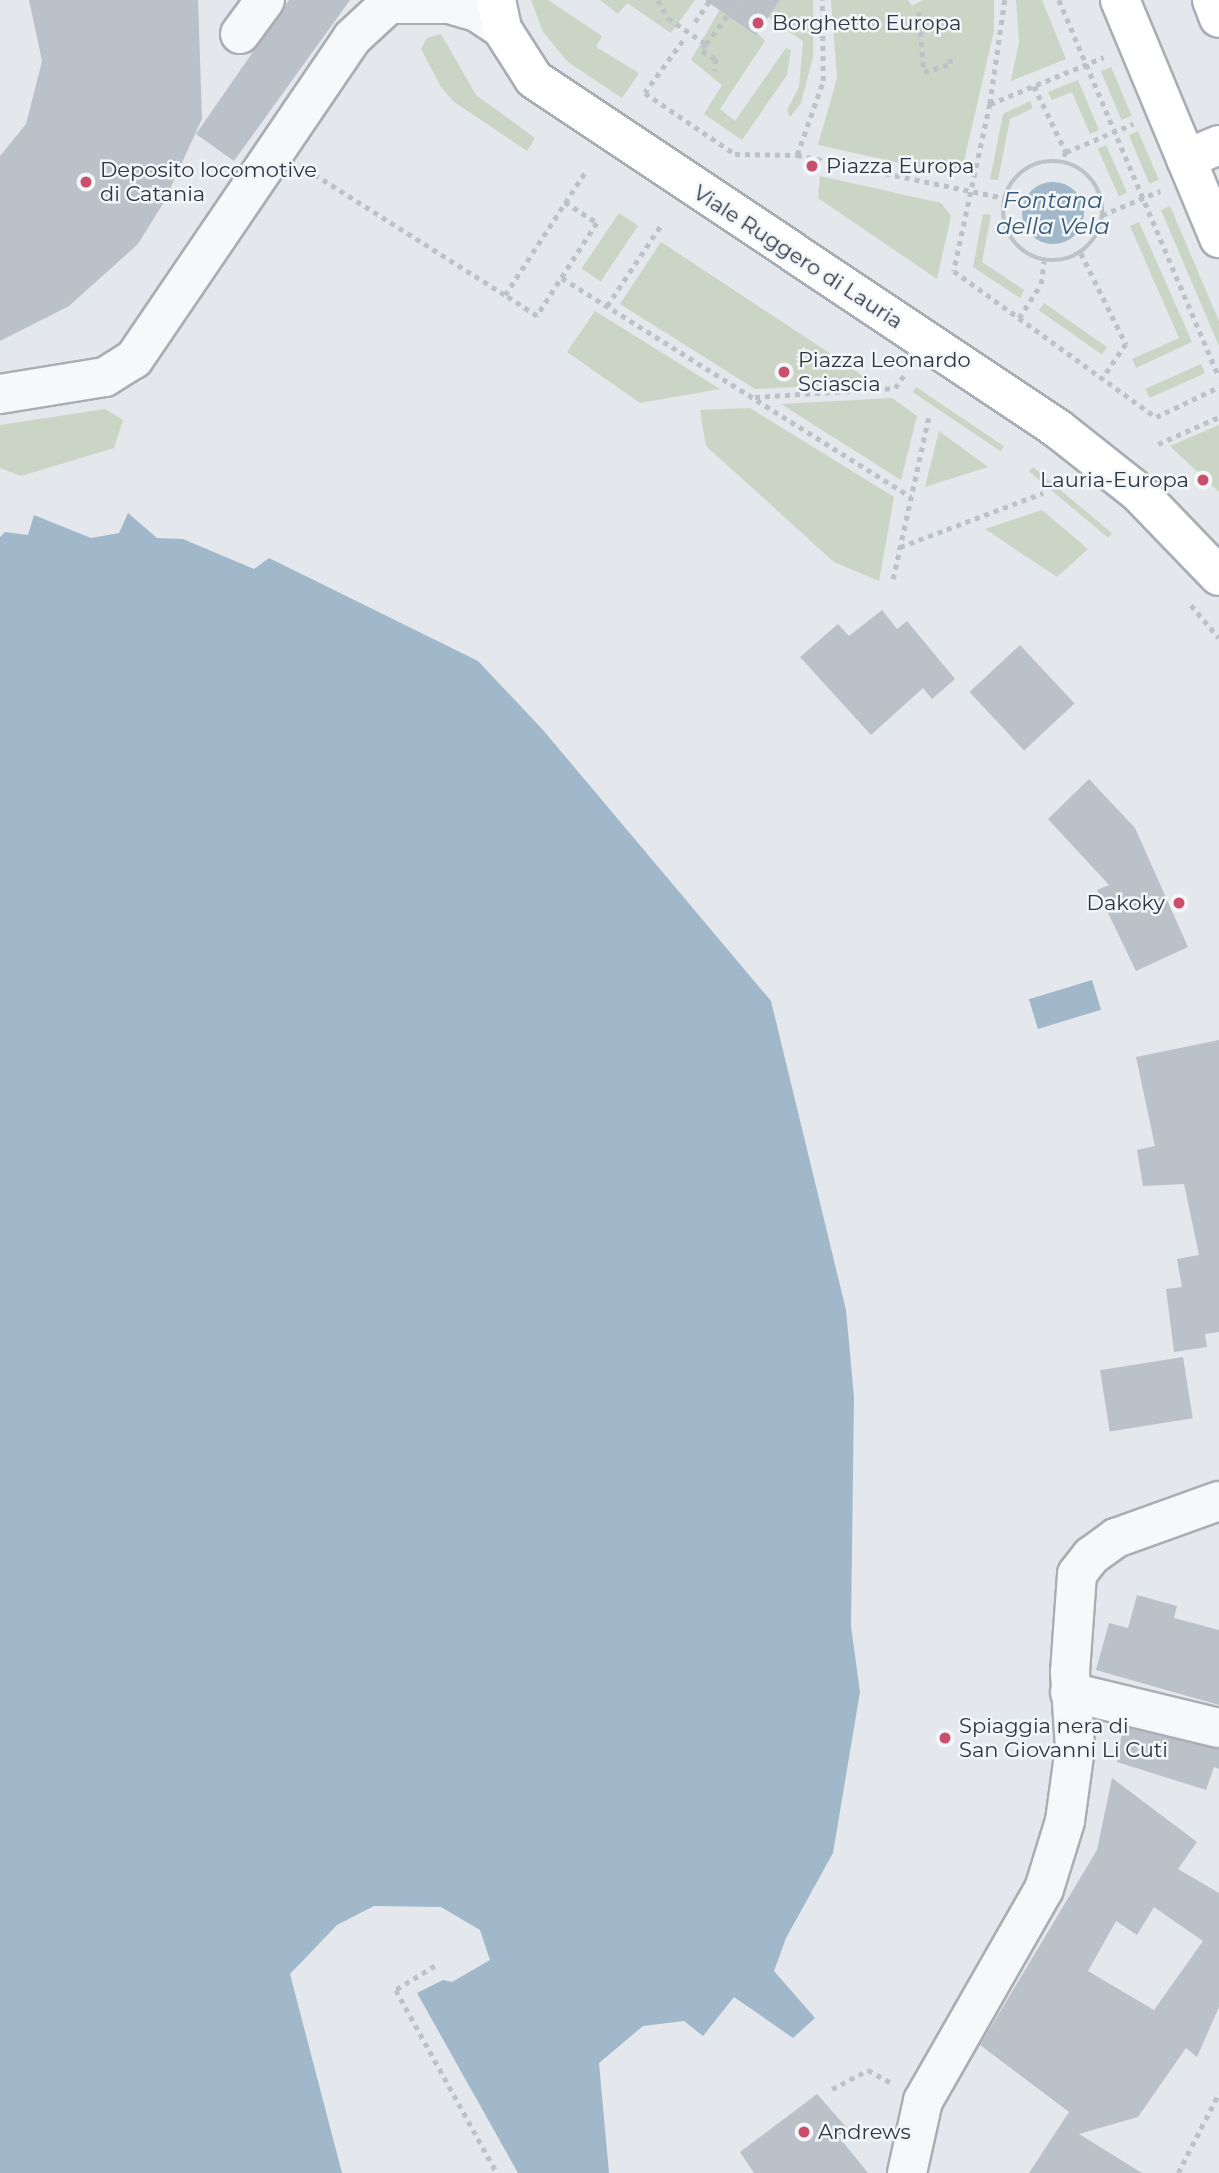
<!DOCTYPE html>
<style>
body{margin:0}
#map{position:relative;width:1219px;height:2173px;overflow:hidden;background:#e4e7eb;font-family:Montserrat,sans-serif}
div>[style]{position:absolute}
.green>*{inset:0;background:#cad5c5;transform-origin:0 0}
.water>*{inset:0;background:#a0b8c9;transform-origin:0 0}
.round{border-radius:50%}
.building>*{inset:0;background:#bbc1c8;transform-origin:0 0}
.path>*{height:4.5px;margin-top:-2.25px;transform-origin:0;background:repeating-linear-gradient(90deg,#bdc2c6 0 5px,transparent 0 10px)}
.path>.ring{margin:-2.25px;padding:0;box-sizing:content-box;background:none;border:4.5px solid #bdc2c6;border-radius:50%}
.roads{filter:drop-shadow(2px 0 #a9aeb5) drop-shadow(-2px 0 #a9aeb5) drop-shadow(0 2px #a9aeb5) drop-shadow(0 -2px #a9aeb5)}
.minor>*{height:38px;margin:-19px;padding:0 19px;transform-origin:19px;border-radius:19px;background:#f6f8f9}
.major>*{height:38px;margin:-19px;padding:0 19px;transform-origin:19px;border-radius:19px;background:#fff}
.dots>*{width:19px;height:19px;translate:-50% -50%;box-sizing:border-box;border:4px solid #f3f6f8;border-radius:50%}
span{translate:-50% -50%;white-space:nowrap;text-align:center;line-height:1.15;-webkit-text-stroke:5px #f3f6f8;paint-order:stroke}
.poi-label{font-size:21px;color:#2c3643}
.left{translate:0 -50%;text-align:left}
.right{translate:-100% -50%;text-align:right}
.street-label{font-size:21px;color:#2c3643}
.water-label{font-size:23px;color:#375975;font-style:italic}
</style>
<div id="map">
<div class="green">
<i style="clip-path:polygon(531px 0,548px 0,602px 36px,596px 47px,639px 73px,622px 98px,568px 62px,543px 32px)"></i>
<i style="clip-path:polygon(600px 0,695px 0,671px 33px,627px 3px,618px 14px)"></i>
<i style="clip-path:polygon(725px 0,765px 41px,720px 109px,735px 121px,786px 48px,791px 50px,787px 75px,742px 140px,704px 114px,722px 85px,691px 60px)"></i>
<i style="clip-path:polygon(780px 0,813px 0,813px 57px,801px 103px,790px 117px,787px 110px,799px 87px,803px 41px,768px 17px)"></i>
<i style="clip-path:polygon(831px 0,908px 0,912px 6px,923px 0,994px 0,994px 31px,963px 165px,945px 173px,818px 145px,837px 78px)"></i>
<i style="clip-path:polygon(1016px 0,1042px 0,1066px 59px,1011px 81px,1019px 42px)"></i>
<i style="clip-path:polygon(441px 34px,476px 95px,535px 138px,527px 151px,453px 101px,441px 87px,421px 49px,427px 38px)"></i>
<i style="left:1111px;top:67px;width:53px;height:11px;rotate:67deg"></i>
<i style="clip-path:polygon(1078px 80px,1099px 130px,1090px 134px,1072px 92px,1052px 100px,1048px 92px)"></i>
<i style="clip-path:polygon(1030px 101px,1033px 108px,1010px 119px,998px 180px,990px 179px,1003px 114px)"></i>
<i style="left:1138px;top:131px;width:53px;height:10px;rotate:67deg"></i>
<i style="left:1106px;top:145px;width:52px;height:9px;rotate:66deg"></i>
<i style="clip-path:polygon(820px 176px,941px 203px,951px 216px,937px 279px,818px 198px)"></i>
<i style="clip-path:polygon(1170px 206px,1219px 321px,1219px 346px,1161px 210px)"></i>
<i style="left:619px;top:213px;width:23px;height:67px;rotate:34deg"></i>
<i style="clip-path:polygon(983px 214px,991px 215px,982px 262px,1024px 290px,1020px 298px,973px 267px)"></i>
<i style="clip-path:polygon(1139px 222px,1192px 342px,1136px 368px,1132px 359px,1179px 338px,1130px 226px)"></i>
<i style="clip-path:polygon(661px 242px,849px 366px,872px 383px,755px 389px,620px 304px)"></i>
<i style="left:1044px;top:303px;width:77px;height:9px;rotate:35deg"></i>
<i style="clip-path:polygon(595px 311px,720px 389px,640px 403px,567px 352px)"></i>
<i style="left:1201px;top:364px;width:10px;height:61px;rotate:66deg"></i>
<i style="left:916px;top:387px;width:106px;height:6px;rotate:34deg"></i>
<i style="clip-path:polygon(892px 398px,917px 416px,901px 480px,781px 404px)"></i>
<i style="clip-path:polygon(750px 408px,894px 497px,879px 581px,834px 562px,706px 446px,700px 410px)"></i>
<i style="clip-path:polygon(105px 409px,123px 420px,114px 448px,21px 476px,0 468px,0 425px)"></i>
<i style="clip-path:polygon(1219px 425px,1219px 492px,1170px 446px)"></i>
<i style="clip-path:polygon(939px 431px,988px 467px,925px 487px)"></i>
<i style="left:1033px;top:467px;width:103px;height:6px;rotate:40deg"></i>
<i style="clip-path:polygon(1042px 510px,1088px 549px,1057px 577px,985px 529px)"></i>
</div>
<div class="water">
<i class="round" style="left:1022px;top:182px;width:62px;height:62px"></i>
<i style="clip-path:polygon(128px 513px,157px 538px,183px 539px,254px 569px,269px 558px,478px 661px,543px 730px,771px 1001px,846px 1310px,854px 1397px,851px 1626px,860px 1692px,833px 1853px,786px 1938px,774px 1971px,815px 2018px,793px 2038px,734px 1997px,703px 2036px,684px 2021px,643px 2026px,599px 2063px,609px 2173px,518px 2173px,417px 1993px,443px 1980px,452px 1982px,490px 1960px,480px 1930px,441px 1907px,374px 1906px,337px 1925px,290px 1974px,342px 2173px,0 2173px,0 537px,5px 532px,28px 535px,34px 515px,91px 538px,119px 533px)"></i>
<i style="left:1092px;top:980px;width:31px;height:66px;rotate:73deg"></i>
</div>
<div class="building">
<i style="clip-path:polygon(29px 0,198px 0,202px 119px,164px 202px,138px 244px,69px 306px,0 341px,0 156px,26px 124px,42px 61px)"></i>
<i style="clip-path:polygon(289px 0,350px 0,234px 161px,196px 134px)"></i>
<i style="clip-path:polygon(705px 0,780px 0,756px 35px)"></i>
<i style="clip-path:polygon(882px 610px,897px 629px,907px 621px,955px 679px,932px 699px,923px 688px,871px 735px,800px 657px,838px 624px,849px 636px)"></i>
<i style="left:1020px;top:645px;width:80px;height:69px;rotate:47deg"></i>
<i style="clip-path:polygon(1089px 779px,1135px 828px,1188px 947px,1136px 971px,1097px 890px,1109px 885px,1048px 819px)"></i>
<i style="clip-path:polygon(1219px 1040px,1219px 1332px,1205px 1334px,1207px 1347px,1174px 1352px,1166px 1289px,1182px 1287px,1177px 1259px,1199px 1255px,1184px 1184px,1143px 1186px,1137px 1150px,1155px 1146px,1136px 1057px)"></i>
<i style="left:1183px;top:1357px;width:62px;height:84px;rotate:81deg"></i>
<i style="clip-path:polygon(1137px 1595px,1177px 1606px,1174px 1618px,1219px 1630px,1219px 1705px,1096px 1670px,1109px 1623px,1128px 1628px)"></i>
<i style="clip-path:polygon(1123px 1727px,1219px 1749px,1219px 1769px,1214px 1767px,1206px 1790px,1117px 1762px)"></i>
<i style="clip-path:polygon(evenodd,1112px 1778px,1197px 1842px,1178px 1869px,1219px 1893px,1219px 2007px,1197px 2057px,1186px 2048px,1138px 2117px,1079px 2134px,1142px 2173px,1029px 2173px,1069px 2112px,980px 2045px,1097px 1850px,1112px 1778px,1154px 1907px,1203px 1941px,1154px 2010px,1088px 1971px,1116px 1921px,1137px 1935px,1154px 1907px)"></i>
<i style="clip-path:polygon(817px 2094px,847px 2128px,838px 2136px,868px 2173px,754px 2173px,740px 2152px)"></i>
</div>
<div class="path">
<i style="left:658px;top:0;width:21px;rotate:61deg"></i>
<i style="left:668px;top:18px;width:46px;rotate:34.4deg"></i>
<i style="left:706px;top:44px;width:55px;rotate:-53.1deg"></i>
<i style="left:1005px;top:0;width:105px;rotate:98.2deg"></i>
<i style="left:990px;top:104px;width:171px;rotate:102.2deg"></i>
<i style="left:954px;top:271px;width:249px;rotate:35.9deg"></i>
<i style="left:1156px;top:417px;width:70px;rotate:-25.5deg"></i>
<i style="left:1059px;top:0;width:410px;rotate:67deg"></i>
<i style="left:919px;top:12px;width:60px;rotate:85.2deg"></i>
<i style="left:924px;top:72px;width:27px;rotate:-17deg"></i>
<i style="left:950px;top:64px;width:10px;rotate:-90deg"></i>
<i style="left:695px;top:22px;width:27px;rotate:-56deg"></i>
<i style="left:683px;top:41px;width:64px;rotate:126.2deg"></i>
<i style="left:645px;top:93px;width:109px;rotate:34.1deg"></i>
<i style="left:735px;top:154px;width:62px;rotate:0.9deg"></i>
<i style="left:797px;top:155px;width:212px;rotate:11.7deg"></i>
<i style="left:706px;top:44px;width:8px;rotate:120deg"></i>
<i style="left:702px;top:51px;width:16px;rotate:30deg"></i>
<i style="left:716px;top:59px;width:12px;rotate:95deg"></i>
<i style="left:1034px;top:86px;width:73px;rotate:64.1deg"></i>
<i style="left:1066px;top:152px;width:11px;rotate:112deg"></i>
<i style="left:990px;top:104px;width:123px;rotate:-22.4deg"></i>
<i style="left:1066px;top:152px;width:73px;rotate:-22.7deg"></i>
<i style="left:797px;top:155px;width:78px;rotate:-70.6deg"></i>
<i style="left:823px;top:81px;width:81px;rotate:-90.7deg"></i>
<i class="ring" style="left:1003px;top:161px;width:95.5px;height:95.5px"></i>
<i style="left:306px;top:169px;width:236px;rotate:32.3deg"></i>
<i style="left:565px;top:202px;width:38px;rotate:33deg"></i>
<i style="left:597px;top:223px;width:111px;rotate:122.8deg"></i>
<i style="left:537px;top:316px;width:38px;rotate:-147deg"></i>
<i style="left:505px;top:295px;width:150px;rotate:-56.9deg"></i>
<i style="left:1102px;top:215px;width:63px;rotate:-22.5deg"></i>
<i style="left:1081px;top:253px;width:102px;rotate:63.7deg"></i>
<i style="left:1126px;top:344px;width:41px;rotate:124.1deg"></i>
<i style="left:562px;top:278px;width:412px;rotate:32.1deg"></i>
<i style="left:607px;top:306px;width:97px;rotate:-56.3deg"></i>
<i style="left:1019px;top:318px;width:40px;rotate:-57.1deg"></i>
<i style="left:1041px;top:284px;width:23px;rotate:-83deg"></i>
<i style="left:755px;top:397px;width:140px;rotate:-3.7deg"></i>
<i style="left:895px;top:388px;width:19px;rotate:-55deg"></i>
<i style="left:1158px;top:444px;width:67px;rotate:-23.9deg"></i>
<i style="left:900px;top:547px;width:153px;rotate:-20.7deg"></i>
<i style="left:893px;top:579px;width:168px;rotate:-77.6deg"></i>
<i style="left:1191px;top:605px;width:43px;rotate:49.7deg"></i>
<i style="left:435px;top:1966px;width:46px;rotate:148.4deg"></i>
<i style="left:396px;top:1990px;width:209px;rotate:61.1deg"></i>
<i style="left:832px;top:2089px;width:41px;rotate:-27.8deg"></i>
<i style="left:868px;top:2070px;width:26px;rotate:29deg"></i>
<i style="left:1178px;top:2173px;width:90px;rotate:-62.9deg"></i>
</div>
<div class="roads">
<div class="minor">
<i style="left:389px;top:4px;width:60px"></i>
<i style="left:449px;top:4px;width:29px;rotate:16deg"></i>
<i style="left:477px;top:12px;width:30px;rotate:34deg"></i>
<i style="left:240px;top:34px;width:42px;rotate:-53.7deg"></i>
<i style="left:0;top:394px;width:106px;rotate:-9.2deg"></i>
<i style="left:105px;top:377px;width:34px;rotate:-32deg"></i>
<i style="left:134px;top:359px;width:388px;rotate:-55.8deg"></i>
<i style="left:352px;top:38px;width:56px;rotate:-42.8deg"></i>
<i style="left:1070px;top:1692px;width:153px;rotate:13.6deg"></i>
<i style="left:907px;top:2173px;width:74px;rotate:-77.5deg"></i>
<i style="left:923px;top:2101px;width:244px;rotate:-60.3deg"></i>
<i style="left:1044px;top:1889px;width:71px;rotate:-72.8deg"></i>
<i style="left:1065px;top:1821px;width:74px;rotate:-82.2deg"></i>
<i style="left:1075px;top:1748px;width:76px;rotate:-93.8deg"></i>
<i style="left:1070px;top:1672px;width:98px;rotate:-85.9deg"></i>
<i style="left:1077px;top:1574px;width:23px;rotate:-52deg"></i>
<i style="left:1091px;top:1556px;width:31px;rotate:-36deg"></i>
<i style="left:1116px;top:1538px;width:109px;rotate:-19.8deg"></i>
</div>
<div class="major">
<i style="left:496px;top:0;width:30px;rotate:78deg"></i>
<i style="left:502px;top:29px;width:59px;rotate:57.4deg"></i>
<i style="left:534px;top:79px;width:630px;rotate:33.74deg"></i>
<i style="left:1058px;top:429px;width:103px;rotate:38.3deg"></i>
<i style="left:1139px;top:493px;width:115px;rotate:46.1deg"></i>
<i style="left:1120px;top:0;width:258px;rotate:67.4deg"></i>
<i style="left:1212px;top:0;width:19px;rotate:69deg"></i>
<i style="left:1186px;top:159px;width:36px;rotate:-23deg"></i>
</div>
</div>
<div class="dots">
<i style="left:758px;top:23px;background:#ca4f6d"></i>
<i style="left:812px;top:166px;background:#ca4f6d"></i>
<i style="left:86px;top:182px;background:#ca4f6d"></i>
<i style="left:784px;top:372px;background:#ca4f6d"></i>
<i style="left:1203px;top:480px;background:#ca4f6d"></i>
<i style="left:1179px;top:903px;background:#ca4f6d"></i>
<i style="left:945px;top:1738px;background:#ca4f6d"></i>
<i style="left:804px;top:2132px;background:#ca4f6d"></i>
</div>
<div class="poi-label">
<span class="left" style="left:772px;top:23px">Borghetto Europa</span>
<span class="left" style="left:826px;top:166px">Piazza Europa</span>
<span class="left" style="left:100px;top:182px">Deposito locomotive<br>di Catania</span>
<span class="left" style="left:798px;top:372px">Piazza Leonardo<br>Sciascia</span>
<span class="right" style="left:1189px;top:480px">Lauria-Europa</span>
<span class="right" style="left:1165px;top:903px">Dakoky</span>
<span class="left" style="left:959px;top:1738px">Spiaggia nera di<br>San Giovanni Li Cuti</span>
<span class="left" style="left:818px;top:2132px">Andrews</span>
</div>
<div class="street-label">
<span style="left:798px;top:257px;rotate:33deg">Viale Ruggero di Lauria</span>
</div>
<div class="water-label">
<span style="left:1053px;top:213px">Fontana<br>della Vela</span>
</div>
</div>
